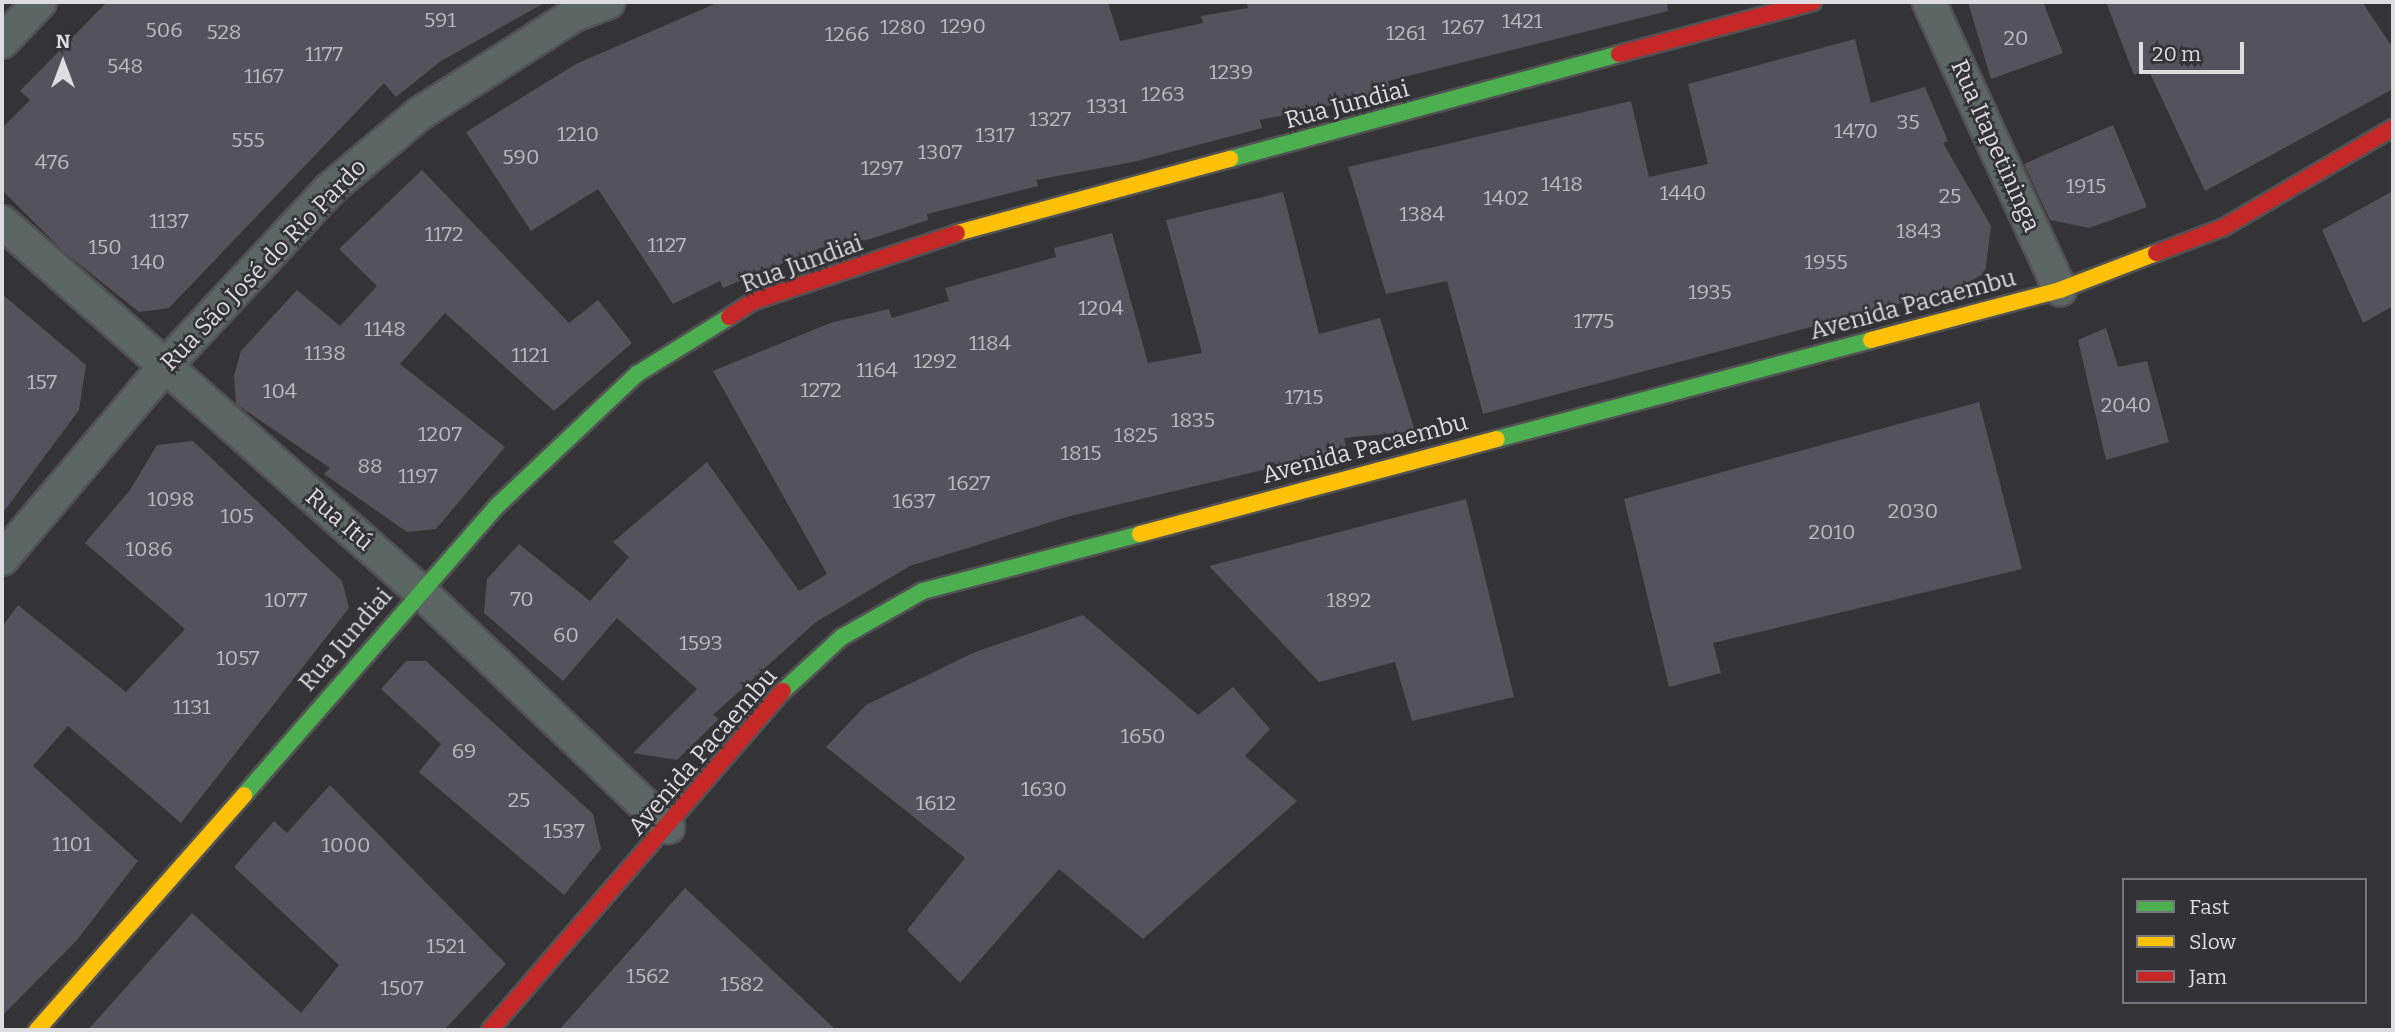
<!DOCTYPE html>
<meta charset="utf-8">
<style>
body{margin:0}
#map{position:relative;width:2395px;height:1032px;overflow:hidden;background:#343335;font-family:Bitter,serif}
div>[style]{position:absolute}
.building>*{inset:0;background:#54535b}
.roads{filter:drop-shadow(2px 0 #525154) drop-shadow(-2px 0 #525154) drop-shadow(0 2px #525154) drop-shadow(0 -2px #525154)}
.street>*{height:32px;margin:-16px;padding:0 16px;transform-origin:16px;border-radius:16px;background:#5c6763}
.fast>*{height:16px;margin:-8px;padding:0 8px;transform-origin:8px;border-radius:8px;background:#4caf50}
.slow>*{height:16px;margin:-8px;padding:0 8px;transform-origin:8px;border-radius:8px;background:#ffc107}
.jam>*{height:16px;margin:-8px;padding:0 8px;transform-origin:8px;border-radius:8px;background:#c62828}
span{translate:-50% -50%;white-space:nowrap;text-align:center;line-height:1.15;-webkit-text-stroke:5px #333236;paint-order:stroke}
.number-label{font-size:21px;color:#bbbabe}
.number-label span{-webkit-text-stroke-width:0}
.street-label{font-size:24px;color:#dddcdf}
.frame{position:absolute;inset:0;border:4px solid #dddcdf;pointer-events:none}
.legend{position:absolute;left:2122px;top:878px;width:245px;height:126px;box-sizing:border-box;background:#333236;border:2px solid #77767a;margin:0;padding:9px 12px;list-style:none;font-size:21px;color:#dddcdf}
.legend li{display:flex;align-items:center;gap:14px;height:35px}
.legend b{width:35px;border:2px solid #77767a}
.north{position:absolute;left:28px;top:28px;width:70px;height:70px;-webkit-text-stroke:5px #333236;paint-order:stroke;rotate:0deg;font-size:19px;font-weight:700;line-height:28px;text-align:center;color:#dddcdf}
.north::after{content:'';display:block;margin:auto;width:24px;height:32px;background:#dddcdf;clip-path:polygon(50% 0,100% 100%,50% 72%,0 100%)}
.scale{position:absolute;left:2139px;top:42px;width:105px;height:32px;box-sizing:border-box;border:4px solid #dddcdf;border-top:0;padding-left:9px;font-size:21px;line-height:24px;white-space:nowrap;color:#dddcdf;-webkit-text-stroke:5px #333236;paint-order:stroke}
</style>
<div id="map">
<div class="building">
<i style="clip-path:polygon(107px 2px,546px 2px,441px 61px,396px 97px,384px 83px,169px 308px,139px 312px,64px 252px,2px 190px,2px 128px,30px 100px,20px 91px)"></i>
<i style="clip-path:polygon(719px 2px,1108px 2px,1120px 41px,1203px 23px,1201px 16px,1248px 8px,1247px 2px,1667px 2px,1668px 11px,1388px 81px,1391px 93px,1260px 120px,1262px 128px,1133px 162px,1036px 180px,1038px 186px,927px 214px,928px 220px,867px 240px,820px 248px,723px 288px,720px 281px,673px 304px,598px 189px,531px 231px,466px 132px,576px 64px)"></i>
<i style="clip-path:polygon(1968px 2px,2043px 2px,2063px 53px,1991px 79px)"></i>
<i style="clip-path:polygon(2106px 2px,2362px 2px,2393px 48px,2393px 89px,2205px 191px,2148px 69px,2134px 75px)"></i>
<i style="clip-path:polygon(1855px 39px,1871px 103px,1925px 87px,1948px 141px,1943px 143px,1991px 226px,1985px 273px,1958px 288px,1483px 414px,1447px 281px,1386px 294px,1348px 167px,1631px 101px,1649px 177px,1708px 164px,1688px 84px)"></i>
<i style="clip-path:polygon(2113px 125px,2147px 207px,2089px 228px,2050px 220px,2024px 164px)"></i>
<i style="clip-path:polygon(422px 170px,569px 323px,598px 300px,632px 343px,554px 411px,445px 313px,400px 364px,505px 447px,436px 529px,407px 532px,324px 474px,330px 468px,236px 404px,234px 376px,241px 351px,297px 290px,340px 326px,377px 286px,339px 249px)"></i>
<i style="clip-path:polygon(2393px 191px,2393px 306px,2363px 323px,2322px 230px)"></i>
<i style="clip-path:polygon(1283px 192px,1319px 334px,1380px 318px,1415px 431px,1344px 438px,1347px 450px,1070px 516px,910px 566px,816px 622px,713px 715px,719px 719px,677px 760px,633px 753px,697px 689px,617px 618px,563px 681px,484px 613px,487px 579px,519px 544px,590px 601px,629px 557px,613px 542px,707px 462px,799px 591px,827px 574px,713px 371px,830px 323px,889px 309px,892px 318px,949px 301px,945px 288px,1056px 257px,1054px 248px,1112px 233px,1148px 363px,1202px 353px,1166px 220px)"></i>
<i style="clip-path:polygon(2px 294px,86px 365px,79px 410px,2px 514px)"></i>
<i style="clip-path:polygon(2106px 328px,2118px 367px,2147px 361px,2169px 442px,2106px 460px,2078px 340px)"></i>
<i style="clip-path:polygon(1979px 402px,2022px 569px,1713px 643px,1721px 673px,1669px 687px,1624px 499px)"></i>
<i style="clip-path:polygon(193px 441px,342px 581px,349px 608px,181px 823px,68px 726px,33px 766px,138px 861px,77px 940px,2px 1016px,2px 627px,18px 605px,126px 692px,185px 629px,85px 543px,130px 490px,157px 445px)"></i>
<i style="clip-path:polygon(1466px 499px,1514px 697px,1412px 721px,1395px 662px,1319px 682px,1209px 566px)"></i>
<i style="clip-path:polygon(1083px 615px,1198px 715px,1233px 687px,1270px 729px,1245px 756px,1297px 801px,1143px 939px,1059px 869px,960px 983px,907px 930px,965px 858px,826px 747px,866px 705px,975px 652px)"></i>
<i style="clip-path:polygon(406px 661px,426px 661px,593px 814px,601px 849px,564px 895px,419px 772px,441px 744px,381px 689px)"></i>
<i style="clip-path:polygon(330px 785px,506px 964px,444px 1030px,88px 1030px,192px 913px,301px 1013px,339px 965px,234px 867px,274px 821px,287px 833px)"></i>
<i style="clip-path:polygon(685px 888px,836px 1030px,559px 1030px)"></i>
</div>
<div class="roads">
<div class="street">
<i style="left:1929px;top:2px;width:316px;rotate:65.5deg"></i>
<i style="left:2px;top:42px;width:55px;rotate:-46.5deg"></i>
<i style="left:2px;top:222px;width:556px;rotate:41.43deg"></i>
<i style="left:419px;top:590px;width:344px;rotate:43.6deg"></i>
<i style="left:2px;top:559px;width:253px;rotate:-49.8deg"></i>
<i style="left:165px;top:366px;width:242px;rotate:-47deg"></i>
<i style="left:330px;top:189px;width:116px;rotate:-40.1deg"></i>
<i style="left:419px;top:114px;width:182px;rotate:-32.6deg"></i>
<i style="left:572px;top:16px;width:39px;rotate:-21deg"></i>
</div>
<div class="fast">
<i style="left:1230px;top:159px;width:403px;rotate:-15.1deg"></i>
<i style="left:1497px;top:439px;width:387px;rotate:-14.8deg"></i>
<i style="left:783px;top:691px;width:80px;rotate:-42.5deg"></i>
<i style="left:842px;top:637px;width:93px;rotate:-29.6deg"></i>
<i style="left:923px;top:591px;width:224px;rotate:-14.7deg"></i>
<i style="left:244px;top:795px;width:387px;rotate:-48.8deg"></i>
<i style="left:499px;top:504px;width:190px;rotate:-43.3deg"></i>
<i style="left:637px;top:374px;width:108px;rotate:-31.8deg"></i>
</div>
<div class="slow">
<i style="left:957px;top:233px;width:283px;rotate:-15.2deg"></i>
<i style="left:1871px;top:340px;width:196px;rotate:-14.8deg"></i>
<i style="left:2060px;top:290px;width:103px;rotate:-21.1deg"></i>
<i style="left:1140px;top:534px;width:369px;rotate:-14.9deg"></i>
<i style="left:37px;top:1030px;width:313px;rotate:-48.6deg"></i>
</div>
<div class="jam">
<i style="left:1619px;top:54px;width:201px;rotate:-15deg"></i>
<i style="left:2156px;top:253px;width:73px;rotate:-20.9deg"></i>
<i style="left:2224px;top:227px;width:196px;rotate:-30.4deg"></i>
<i style="left:729px;top:317px;width:30px;rotate:-33deg"></i>
<i style="left:754px;top:301px;width:214px;rotate:-18.5deg"></i>
<i style="left:490px;top:1030px;width:448px;rotate:-49.2deg"></i>
</div>
</div>
<div class="number-label">
<span style="left:440px;top:20px">591</span>
<span style="left:1522px;top:21px">1421</span>
<span style="left:963px;top:26px">1290</span>
<span style="left:903px;top:27px">1280</span>
<span style="left:1463px;top:27px">1267</span>
<span style="left:164px;top:30px">506</span>
<span style="left:224px;top:32px">528</span>
<span style="left:1406px;top:33px">1261</span>
<span style="left:847px;top:34px">1266</span>
<span style="left:2016px;top:38px">20</span>
<span style="left:324px;top:54px">1177</span>
<span style="left:125px;top:66px">548</span>
<span style="left:1231px;top:72px">1239</span>
<span style="left:264px;top:76px">1167</span>
<span style="left:1163px;top:94px">1263</span>
<span style="left:1107px;top:106px">1331</span>
<span style="left:1050px;top:119px">1327</span>
<span style="left:1908px;top:122px">35</span>
<span style="left:1856px;top:131px">1470</span>
<span style="left:578px;top:134px">1210</span>
<span style="left:995px;top:135px">1317</span>
<span style="left:248px;top:140px">555</span>
<span style="left:940px;top:152px">1307</span>
<span style="left:521px;top:157px">590</span>
<span style="left:52px;top:162px">476</span>
<span style="left:882px;top:168px">1297</span>
<span style="left:1562px;top:184px">1418</span>
<span style="left:2086px;top:186px">1915</span>
<span style="left:1683px;top:193px">1440</span>
<span style="left:1950px;top:196px">25</span>
<span style="left:1506px;top:198px">1402</span>
<span style="left:1422px;top:214px">1384</span>
<span style="left:169px;top:221px">1137</span>
<span style="left:1919px;top:231px">1843</span>
<span style="left:444px;top:234px">1172</span>
<span style="left:667px;top:245px">1127</span>
<span style="left:105px;top:247px">150</span>
<span style="left:148px;top:262px">140</span>
<span style="left:1826px;top:262px">1955</span>
<span style="left:1710px;top:292px">1935</span>
<span style="left:1101px;top:308px">1204</span>
<span style="left:1594px;top:321px">1775</span>
<span style="left:385px;top:329px">1148</span>
<span style="left:990px;top:343px">1184</span>
<span style="left:325px;top:353px">1138</span>
<span style="left:530px;top:355px">1121</span>
<span style="left:935px;top:361px">1292</span>
<span style="left:877px;top:370px">1164</span>
<span style="left:42px;top:382px">157</span>
<span style="left:821px;top:390px">1272</span>
<span style="left:280px;top:391px">104</span>
<span style="left:1304px;top:397px">1715</span>
<span style="left:2126px;top:405px">2040</span>
<span style="left:1193px;top:420px">1835</span>
<span style="left:440px;top:434px">1207</span>
<span style="left:1136px;top:435px">1825</span>
<span style="left:1081px;top:453px">1815</span>
<span style="left:370px;top:466px">88</span>
<span style="left:418px;top:476px">1197</span>
<span style="left:969px;top:483px">1627</span>
<span style="left:171px;top:499px">1098</span>
<span style="left:914px;top:501px">1637</span>
<span style="left:1913px;top:511px">2030</span>
<span style="left:237px;top:516px">105</span>
<span style="left:1832px;top:532px">2010</span>
<span style="left:149px;top:549px">1086</span>
<span style="left:522px;top:599px">70</span>
<span style="left:286px;top:600px">1077</span>
<span style="left:1349px;top:600px">1892</span>
<span style="left:566px;top:635px">60</span>
<span style="left:701px;top:643px">1593</span>
<span style="left:238px;top:658px">1057</span>
<span style="left:192px;top:707px">1131</span>
<span style="left:1143px;top:736px">1650</span>
<span style="left:464px;top:751px">69</span>
<span style="left:1044px;top:789px">1630</span>
<span style="left:519px;top:800px">25</span>
<span style="left:936px;top:803px">1612</span>
<span style="left:564px;top:831px">1537</span>
<span style="left:72px;top:844px">1101</span>
<span style="left:346px;top:845px">1000</span>
<span style="left:446px;top:946px">1521</span>
<span style="left:648px;top:976px">1562</span>
<span style="left:742px;top:984px">1582</span>
<span style="left:402px;top:988px">1507</span>
</div>
<div class="street-label">
<span style="left:1347px;top:105px;rotate:-15deg">Rua Jundiai</span>
<span style="left:1995px;top:146px;rotate:66deg">Rua Itapetininga</span>
<span style="left:802px;top:264px;rotate:-20deg">Rua Jundiai</span>
<span style="left:264px;top:265px;rotate:-46deg">Rua São José do Rio Pardo</span>
<span style="left:1913px;top:305px;rotate:-15deg">Avenida Pacaembu</span>
<span style="left:1365px;top:449px;rotate:-15deg">Avenida Pacaembu</span>
<span style="left:339px;top:520px;rotate:41deg">Rua Itú</span>
<span style="left:346px;top:640px;rotate:-49deg">Rua Jundiai</span>
<span style="left:703px;top:752px;rotate:-49deg">Avenida Pacaembu</span>
</div>
<div class="frame"></div>
<ul class="legend">
<li><b style="height:9px;background:#4caf50"></b>Fast</li>
<li><b style="height:9px;background:#ffc107"></b>Slow</li>
<li><b style="height:9px;background:#c62828"></b>Jam</li>
</ul>
<div class="north">N</div>
<div class="scale">20 m</div>
</div>
